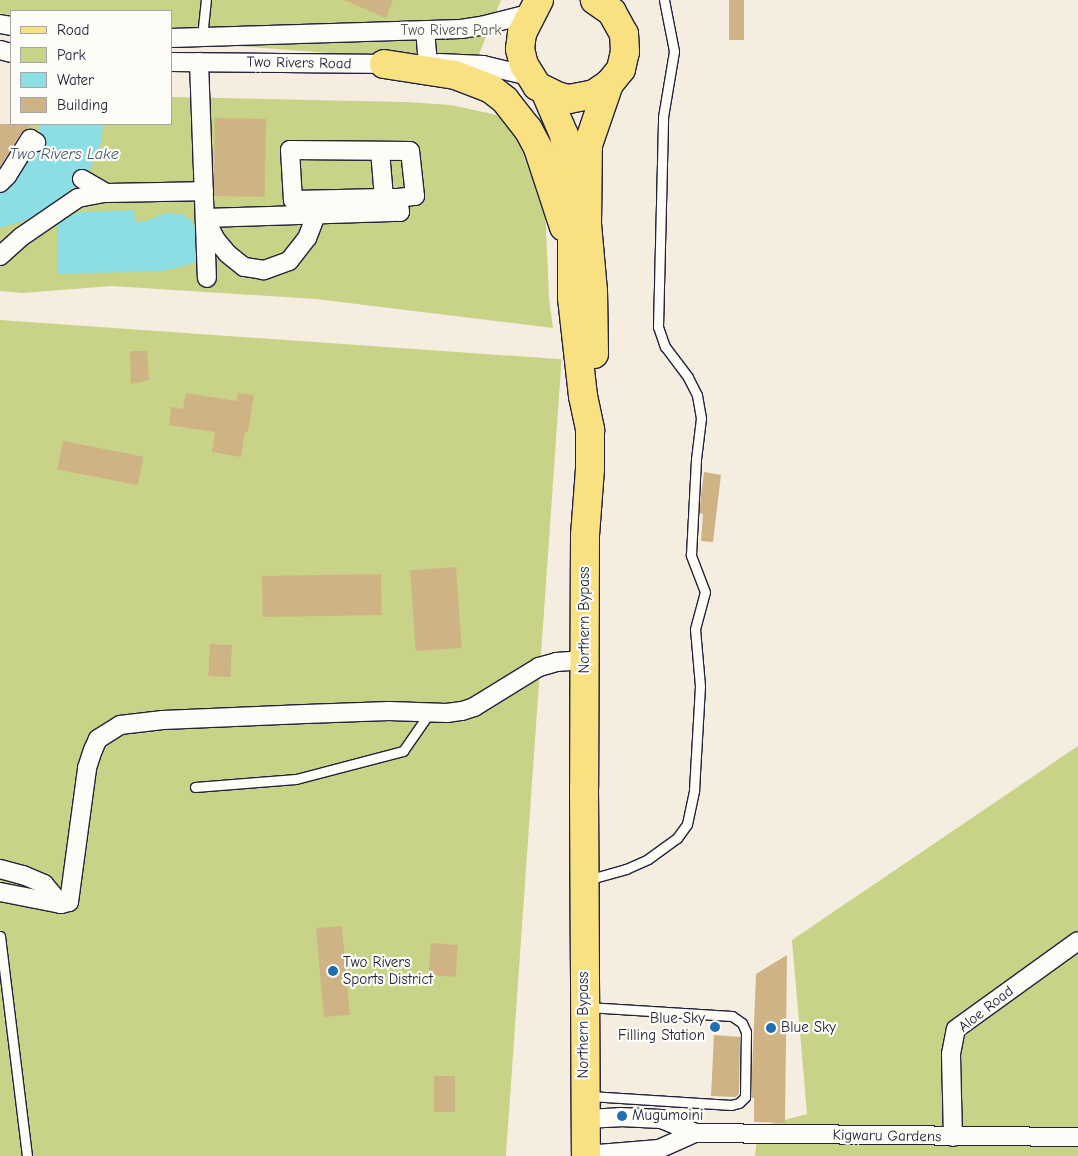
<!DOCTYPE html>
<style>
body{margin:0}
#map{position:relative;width:1078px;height:1156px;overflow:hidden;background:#f4ede0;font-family:"Comic Neue",sans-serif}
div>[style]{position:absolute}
.green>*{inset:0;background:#c8d387;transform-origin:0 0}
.water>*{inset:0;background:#8cdee5}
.building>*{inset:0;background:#cfb384;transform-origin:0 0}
.roads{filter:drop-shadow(1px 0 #22223b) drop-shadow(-1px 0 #22223b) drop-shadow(0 1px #22223b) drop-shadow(0 -1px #22223b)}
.lane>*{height:9px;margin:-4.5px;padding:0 4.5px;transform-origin:4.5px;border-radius:4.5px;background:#fdfcf7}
.street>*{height:18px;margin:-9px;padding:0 9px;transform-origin:9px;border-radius:9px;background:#fdfcf7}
.primary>*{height:28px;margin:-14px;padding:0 14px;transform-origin:14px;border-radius:14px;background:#f9e181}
.dots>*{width:14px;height:14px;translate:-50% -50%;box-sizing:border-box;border:2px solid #fdfcf7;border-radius:50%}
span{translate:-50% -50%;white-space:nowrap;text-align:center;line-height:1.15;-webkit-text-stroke:4.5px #fdfcf7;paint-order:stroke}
.park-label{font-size:15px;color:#545752}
.street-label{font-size:15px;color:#22223b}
.poi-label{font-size:15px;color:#22223b}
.left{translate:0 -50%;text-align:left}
.right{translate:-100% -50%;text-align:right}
.water-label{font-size:16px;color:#425a6e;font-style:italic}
.legend{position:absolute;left:10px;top:10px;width:162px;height:115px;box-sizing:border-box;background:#fdfcf7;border:1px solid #a5a5ac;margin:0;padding:6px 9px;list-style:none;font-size:15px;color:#22223b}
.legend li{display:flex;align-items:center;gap:10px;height:25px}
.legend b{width:25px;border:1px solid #a5a5ac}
</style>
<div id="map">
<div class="green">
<i style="clip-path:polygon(0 0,501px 0,475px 64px,171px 41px,171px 11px,11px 11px,11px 15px,0 13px)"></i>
<i style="clip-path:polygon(171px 97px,405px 102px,451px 105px,497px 115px,522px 139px,545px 203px,549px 299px,553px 328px,316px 299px,112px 286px,22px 293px,0 291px,0 176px,23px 140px,30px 124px,171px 124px)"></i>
<i style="left:0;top:320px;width:563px;height:836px;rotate:4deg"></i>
<i style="clip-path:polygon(1078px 746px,1078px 1156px,755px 1156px,758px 1127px,807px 1114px,792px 940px)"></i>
</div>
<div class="water">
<i style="clip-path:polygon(39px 124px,103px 124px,101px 143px,89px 172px,74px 187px,39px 216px,0 228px,0 191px,39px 137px)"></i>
<i style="clip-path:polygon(134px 210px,135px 222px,146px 221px,166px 213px,181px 214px,191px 220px,199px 234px,201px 251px,197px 260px,191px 264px,163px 271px,58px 274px,57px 227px,60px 220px,80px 212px)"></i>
</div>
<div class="building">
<i style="clip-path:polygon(344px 0,393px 0,386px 18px)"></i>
<i style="left:729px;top:0;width:15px;height:40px"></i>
<i style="left:215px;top:118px;width:51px;height:78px;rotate:1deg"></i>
<i style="clip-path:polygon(0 124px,30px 124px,28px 129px,21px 133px,0 167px)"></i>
<i style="clip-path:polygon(130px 351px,147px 351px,149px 380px,131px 384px)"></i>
<i style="clip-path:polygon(186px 393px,237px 401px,238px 393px,254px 395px,248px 432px,245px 431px,241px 457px,212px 452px,215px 432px,169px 425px,171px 407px,183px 409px)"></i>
<i style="left:63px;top:441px;width:82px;height:29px;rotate:11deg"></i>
<i style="clip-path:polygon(704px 472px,721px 475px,713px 542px,701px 541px,703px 514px,699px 513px)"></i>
<i style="left:456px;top:567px;width:81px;height:46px;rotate:86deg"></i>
<i style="left:381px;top:574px;width:41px;height:119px;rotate:89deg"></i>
<i style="left:210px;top:644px;width:22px;height:32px;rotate:3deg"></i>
<i style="left:342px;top:926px;width:89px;height:26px;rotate:85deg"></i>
<i style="left:431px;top:943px;width:27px;height:32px;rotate:4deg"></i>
<i style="clip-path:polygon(787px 955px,785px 1123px,754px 1122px,754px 1098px,751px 1098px,756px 974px)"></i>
<i style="clip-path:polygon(714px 1035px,740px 1037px,739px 1094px,736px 1097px,711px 1096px)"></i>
<i style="left:434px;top:1076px;width:21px;height:36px"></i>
</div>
<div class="roads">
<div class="lane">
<i style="left:202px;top:37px;width:37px;rotate:-84deg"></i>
<i style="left:195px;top:787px;width:101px;rotate:-4.5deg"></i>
<i style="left:296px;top:779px;width:111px;rotate:-14.7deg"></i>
<i style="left:403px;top:751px;width:47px;rotate:-55.3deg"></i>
<i style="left:587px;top:880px;width:41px;rotate:-15.8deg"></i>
<i style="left:626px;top:869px;width:24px;rotate:-24deg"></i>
<i style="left:648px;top:859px;width:36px;rotate:-36deg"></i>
<i style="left:677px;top:838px;width:17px;rotate:-54deg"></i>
<i style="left:687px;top:824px;width:35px;rotate:-78deg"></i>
<i style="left:694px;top:790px;width:104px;rotate:-86.7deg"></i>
<i style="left:700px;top:686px;width:57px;rotate:-95deg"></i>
<i style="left:695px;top:629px;width:38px;rotate:-75deg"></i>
<i style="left:705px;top:592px;width:40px;rotate:-111deg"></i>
<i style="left:691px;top:555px;width:96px;rotate:-87deg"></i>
<i style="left:696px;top:459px;width:41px;rotate:-83deg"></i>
<i style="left:701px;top:418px;width:23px;rotate:-100deg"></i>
<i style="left:697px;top:395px;width:20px;rotate:-117deg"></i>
<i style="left:688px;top:377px;width:38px;rotate:-127deg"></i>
<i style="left:665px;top:347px;width:21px;rotate:-109deg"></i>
<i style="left:658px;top:327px;width:210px;rotate:-88.6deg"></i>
<i style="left:663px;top:117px;width:67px;rotate:-80.5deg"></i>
<i style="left:674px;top:51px;width:52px;rotate:-101.1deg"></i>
<i style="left:0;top:936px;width:222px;rotate:83deg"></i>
<i style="left:587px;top:1007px;width:145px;rotate:3.6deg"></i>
<i style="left:732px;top:1016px;width:12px;rotate:35deg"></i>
<i style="left:742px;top:1023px;width:10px;rotate:66deg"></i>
<i style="left:746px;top:1032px;width:65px;rotate:90.9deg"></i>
<i style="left:745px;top:1097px;width:8px;rotate:135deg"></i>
<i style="left:739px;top:1103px;width:8px;rotate:166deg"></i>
<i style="left:731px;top:1105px;width:142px;rotate:-176.4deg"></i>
</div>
<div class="street">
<i style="left:0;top:24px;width:11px;rotate:10deg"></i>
<i style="left:425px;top:30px;width:34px;rotate:85deg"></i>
<i style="left:171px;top:38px;width:290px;rotate:-1.8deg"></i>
<i style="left:461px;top:29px;width:20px;rotate:-9deg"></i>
<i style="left:481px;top:26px;width:53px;rotate:-14.3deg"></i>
<i style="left:0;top:50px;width:11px;rotate:15deg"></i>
<i style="left:171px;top:62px;width:222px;rotate:0.5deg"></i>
<i style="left:199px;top:62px;width:216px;rotate:87.9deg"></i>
<i style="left:439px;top:63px;width:44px;rotate:2.6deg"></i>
<i style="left:483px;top:65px;width:47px;rotate:13.4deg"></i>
<i style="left:380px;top:151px;width:47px;rotate:85.1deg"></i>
<i style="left:384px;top:198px;width:11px"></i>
<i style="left:82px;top:179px;width:28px;rotate:30deg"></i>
<i style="left:0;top:183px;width:10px;rotate:-45deg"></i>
<i style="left:7px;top:176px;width:44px;rotate:-58.1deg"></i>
<i style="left:30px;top:139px;width:7px;rotate:27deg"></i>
<i style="left:316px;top:215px;width:25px;rotate:111deg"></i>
<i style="left:307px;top:238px;width:29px;rotate:128deg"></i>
<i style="left:289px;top:261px;width:27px;rotate:160deg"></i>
<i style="left:264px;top:270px;width:20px;rotate:-171deg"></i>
<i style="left:244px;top:267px;width:22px;rotate:-141deg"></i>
<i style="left:227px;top:253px;width:17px;rotate:-130deg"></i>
<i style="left:216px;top:240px;width:25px;rotate:-117deg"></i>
<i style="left:205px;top:218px;width:195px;rotate:-1.8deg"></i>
<i style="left:400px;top:212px;width:14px;rotate:-98deg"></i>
<i style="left:398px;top:198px;width:17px;rotate:-7deg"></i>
<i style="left:415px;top:196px;width:45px;rotate:-96.3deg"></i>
<i style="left:410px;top:151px;width:120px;rotate:-179.5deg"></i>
<i style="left:290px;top:150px;width:50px;rotate:86.6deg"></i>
<i style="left:293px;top:200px;width:91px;rotate:-1.3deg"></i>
<i style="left:0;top:256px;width:28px;rotate:-42deg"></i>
<i style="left:21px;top:237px;width:69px;rotate:-34.4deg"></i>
<i style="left:78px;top:198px;width:25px;rotate:-11deg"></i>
<i style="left:103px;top:193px;width:101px;rotate:-1.1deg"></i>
<i style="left:0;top:869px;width:24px;rotate:15deg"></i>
<i style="left:23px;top:875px;width:23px;rotate:23deg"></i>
<i style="left:44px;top:884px;width:26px;rotate:50deg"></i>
<i style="left:0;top:892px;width:62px;rotate:11.1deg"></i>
<i style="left:61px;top:904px;width:8px;rotate:-14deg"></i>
<i style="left:69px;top:902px;width:135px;rotate:-82.3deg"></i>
<i style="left:87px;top:768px;width:19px;rotate:-72deg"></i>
<i style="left:93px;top:750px;width:12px;rotate:-66deg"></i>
<i style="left:98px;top:739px;width:26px;rotate:-32deg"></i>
<i style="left:120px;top:725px;width:43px;rotate:-6.6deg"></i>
<i style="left:163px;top:720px;width:142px;rotate:-2.4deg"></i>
<i style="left:305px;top:714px;width:84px;rotate:-2deg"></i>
<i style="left:389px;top:711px;width:58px;rotate:2deg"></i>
<i style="left:447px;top:713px;width:15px;rotate:-8deg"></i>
<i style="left:462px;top:711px;width:13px;rotate:-18deg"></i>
<i style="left:474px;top:707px;width:76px;rotate:-31.6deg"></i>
<i style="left:539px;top:667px;width:18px;rotate:-16deg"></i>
<i style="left:556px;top:662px;width:29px;rotate:-4deg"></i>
<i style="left:585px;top:1119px;width:35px;rotate:-3deg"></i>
<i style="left:620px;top:1117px;width:41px;rotate:2.8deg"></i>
<i style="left:661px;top:1119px;width:37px;rotate:22deg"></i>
<i style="left:953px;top:1137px;width:83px;rotate:-91.4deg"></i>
<i style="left:951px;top:1054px;width:25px;rotate:-79deg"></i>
<i style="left:956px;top:1029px;width:150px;rotate:-35.8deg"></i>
<i style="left:586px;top:1155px;width:73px;rotate:-4.7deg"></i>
<i style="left:659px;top:1149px;width:39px;rotate:-24deg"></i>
<i style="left:695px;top:1133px;width:383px;rotate:0.6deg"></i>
</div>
<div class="primary">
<i style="left:539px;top:0;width:37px;rotate:117deg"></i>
<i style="left:522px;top:33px;width:16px;rotate:97deg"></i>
<i style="left:520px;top:49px;width:16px;rotate:76deg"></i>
<i style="left:524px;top:65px;width:25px;rotate:58deg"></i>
<i style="left:537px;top:86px;width:25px;rotate:26deg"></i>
<i style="left:560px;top:97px;width:9px;rotate:13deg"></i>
<i style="left:569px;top:99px;width:25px;rotate:-11deg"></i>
<i style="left:594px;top:94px;width:18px;rotate:-34deg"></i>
<i style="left:609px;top:84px;width:19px;rotate:-51deg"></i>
<i style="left:621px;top:69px;width:17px;rotate:-77deg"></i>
<i style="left:625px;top:52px;width:18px;rotate:-93deg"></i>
<i style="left:624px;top:34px;width:25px;rotate:-119deg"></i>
<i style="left:612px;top:12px;width:21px;rotate:-145deg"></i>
<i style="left:384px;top:64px;width:72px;rotate:8.8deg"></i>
<i style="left:455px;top:75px;width:39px;rotate:21deg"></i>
<i style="left:491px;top:89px;width:18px;rotate:38deg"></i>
<i style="left:505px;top:100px;width:37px;rotate:52deg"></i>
<i style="left:528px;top:129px;width:21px;rotate:62deg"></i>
<i style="left:538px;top:148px;width:83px;rotate:71.8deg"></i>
<i style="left:545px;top:91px;width:48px;rotate:66.6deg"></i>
<i style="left:564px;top:135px;width:50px;rotate:80.7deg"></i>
<i style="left:572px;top:184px;width:114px;rotate:90deg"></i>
<i style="left:572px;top:298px;width:99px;rotate:83.6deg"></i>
<i style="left:583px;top:396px;width:35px;rotate:78deg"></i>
<i style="left:590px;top:430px;width:39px;rotate:90deg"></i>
<i style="left:590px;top:469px;width:66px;rotate:94.3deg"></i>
<i style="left:585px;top:535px;width:253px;rotate:90.2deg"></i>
<i style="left:584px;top:788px;width:368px;rotate:89.7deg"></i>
<i style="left:594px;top:354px;width:63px;rotate:-90.9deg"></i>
<i style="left:593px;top:291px;width:67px;rotate:-95.1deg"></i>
<i style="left:587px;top:224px;width:79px;rotate:-89.3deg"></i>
<i style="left:588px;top:145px;width:65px;rotate:-71deg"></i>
</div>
</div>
<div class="dots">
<i style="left:333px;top:971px;background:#1f6fb2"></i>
<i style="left:715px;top:1027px;background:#1f6fb2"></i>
<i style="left:771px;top:1028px;background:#1f6fb2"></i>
<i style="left:622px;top:1116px;background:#1f6fb2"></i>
</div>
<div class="park-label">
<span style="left:451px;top:31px">Two Rivers Park</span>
</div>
<div class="street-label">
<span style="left:299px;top:63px;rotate:1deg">Two Rivers Road</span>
<span style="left:585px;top:620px;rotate:-90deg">Northern Bypass</span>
<span style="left:986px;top:1009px;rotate:-38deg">Aloe Road</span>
<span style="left:584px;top:1025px;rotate:-90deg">Northern Bypass</span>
<span style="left:887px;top:1136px;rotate:1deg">Kigwaru Gardens</span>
</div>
<div class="poi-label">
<span class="left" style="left:343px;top:971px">Two Rivers<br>Sports District</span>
<span class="right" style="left:705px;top:1027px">Blue Sky<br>Filling Station</span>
<span class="left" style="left:781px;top:1028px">Blue Sky</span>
<span class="left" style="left:632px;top:1116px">Mugumoini</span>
</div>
<div class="water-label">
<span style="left:64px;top:154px">Two Rivers Lake</span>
</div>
<ul class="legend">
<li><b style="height:6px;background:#f9e181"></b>Road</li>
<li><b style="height:14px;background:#c8d387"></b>Park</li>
<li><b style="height:14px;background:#8cdee5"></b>Water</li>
<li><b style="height:14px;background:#cfb384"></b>Building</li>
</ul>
</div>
